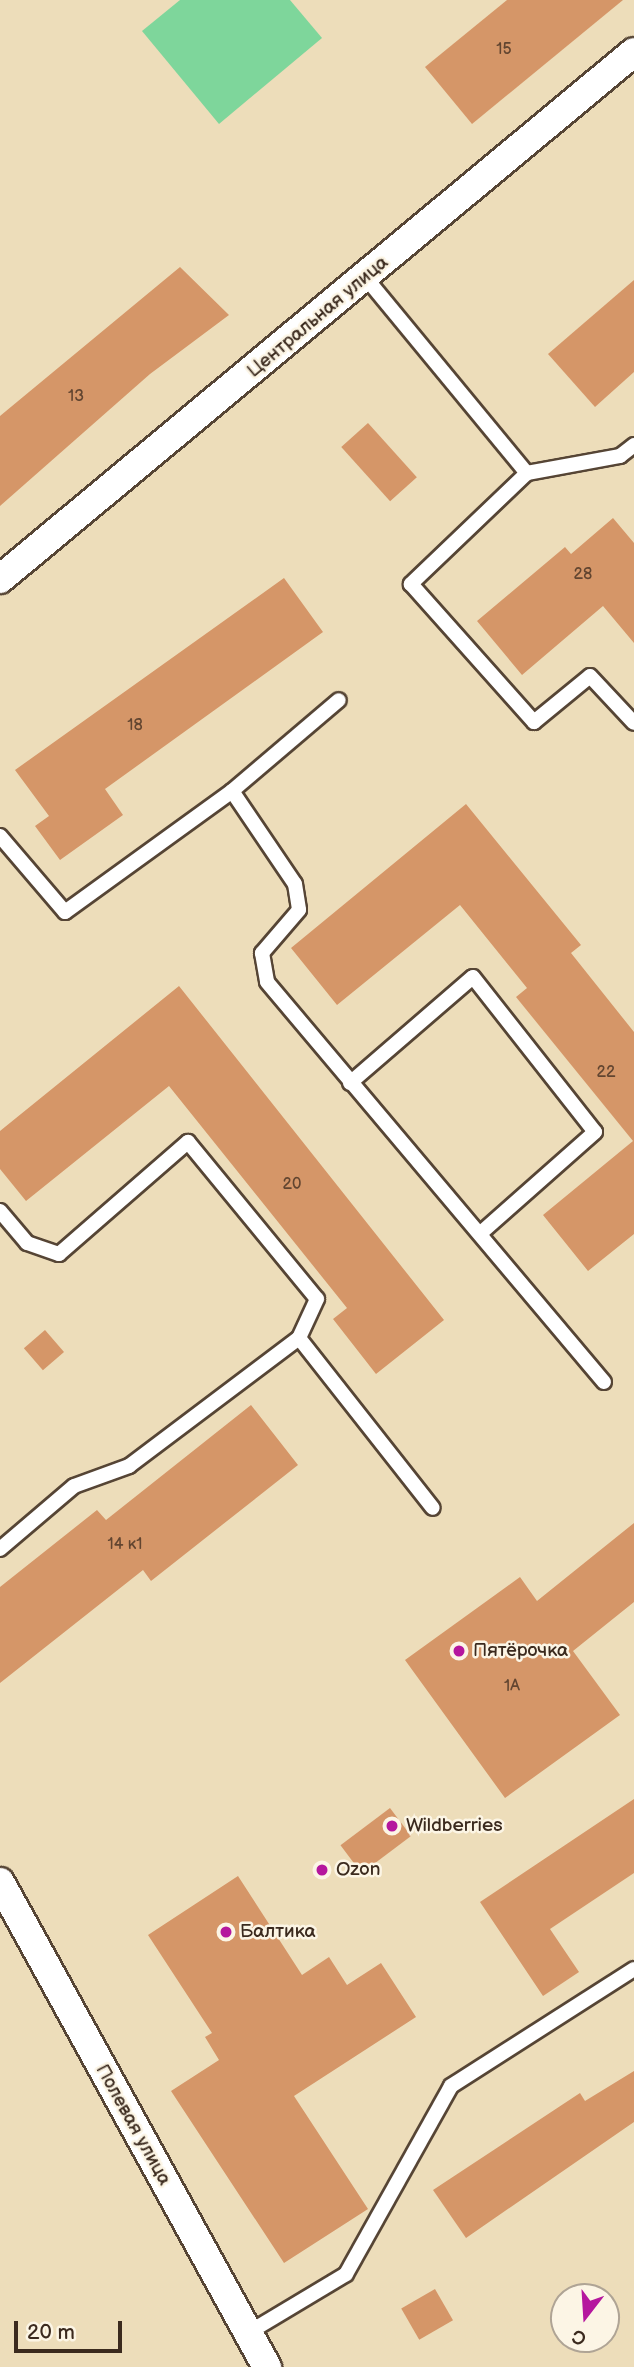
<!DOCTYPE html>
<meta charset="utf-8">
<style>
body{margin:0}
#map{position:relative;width:634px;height:2367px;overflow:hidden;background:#edddba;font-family:"Balsamiq Sans",sans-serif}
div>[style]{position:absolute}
.green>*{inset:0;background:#7ed69b}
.building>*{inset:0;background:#d59668;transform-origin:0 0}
.roads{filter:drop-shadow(2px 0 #564535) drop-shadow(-2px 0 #564535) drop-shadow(0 2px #564535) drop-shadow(0 -2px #564535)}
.lane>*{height:14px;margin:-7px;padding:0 7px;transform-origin:7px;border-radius:7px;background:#fff}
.street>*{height:28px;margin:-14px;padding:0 14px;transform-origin:14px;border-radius:14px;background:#fff}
.dots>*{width:19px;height:19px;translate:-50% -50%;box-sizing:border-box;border:4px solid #fcf5e5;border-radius:50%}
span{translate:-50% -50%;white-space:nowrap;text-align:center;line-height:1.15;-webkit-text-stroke:5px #fcf5e5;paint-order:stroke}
.number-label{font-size:16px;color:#624530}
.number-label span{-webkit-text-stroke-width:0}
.street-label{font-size:19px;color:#3b2a1e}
.poi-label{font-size:19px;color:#3b2a1e}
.left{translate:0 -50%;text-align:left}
.north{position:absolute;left:550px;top:2283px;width:70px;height:70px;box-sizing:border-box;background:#fcf5e5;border:2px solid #afa495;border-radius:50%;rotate:197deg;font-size:19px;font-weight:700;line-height:28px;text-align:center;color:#3b2a1e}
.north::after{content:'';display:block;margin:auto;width:24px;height:32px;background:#b5179e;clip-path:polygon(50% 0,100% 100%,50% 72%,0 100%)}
.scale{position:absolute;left:14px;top:2321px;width:108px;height:32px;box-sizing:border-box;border:4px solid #3b2a1e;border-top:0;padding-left:9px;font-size:21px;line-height:24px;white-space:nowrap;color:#3b2a1e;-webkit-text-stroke:5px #fcf5e5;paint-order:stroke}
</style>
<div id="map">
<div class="green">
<i style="clip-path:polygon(180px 0,290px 0,322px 38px,219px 124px,142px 31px)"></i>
</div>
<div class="building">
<i style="clip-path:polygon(507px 0,623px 0,472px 124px,425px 67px)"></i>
<i style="clip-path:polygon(180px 267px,229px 315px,150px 374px,0 506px,0 416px)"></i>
<i style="clip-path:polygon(634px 280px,634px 372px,595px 407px,548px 354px)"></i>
<i style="left:368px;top:423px;width:73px;height:36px;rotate:48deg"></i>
<i style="clip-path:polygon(613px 518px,634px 543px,634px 643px,603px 606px,522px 675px,477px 621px,565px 547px,571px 554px)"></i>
<i style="clip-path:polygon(284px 578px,323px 632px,105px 789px,123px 815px,60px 860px,35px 826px,49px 816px,15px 770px)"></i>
<i style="clip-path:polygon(466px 804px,581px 945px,571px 953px,634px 1032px,634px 1234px,588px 1271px,543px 1215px,633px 1141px,516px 997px,527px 988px,460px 905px,337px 1005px,291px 948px)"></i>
<i style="clip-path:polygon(179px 986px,444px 1320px,376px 1374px,333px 1319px,347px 1308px,169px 1086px,26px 1201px,0 1169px,0 1131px)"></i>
<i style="left:45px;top:1330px;width:29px;height:28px;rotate:49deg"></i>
<i style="clip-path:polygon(251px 1405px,298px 1465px,151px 1581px,143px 1570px,0 1683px,0 1587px,97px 1510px,106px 1520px)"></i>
<i style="clip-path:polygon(634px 1523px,634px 1602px,573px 1651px,620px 1715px,505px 1798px,405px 1660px,520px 1577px,537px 1601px)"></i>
<i style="clip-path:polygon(634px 1799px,634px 1873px,550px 1929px,579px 1972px,543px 1996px,480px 1902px)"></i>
<i style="left:390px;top:1808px;width:35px;height:62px;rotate:53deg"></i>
<i style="clip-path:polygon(238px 1876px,302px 1975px,329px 1957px,347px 1985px,381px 1963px,416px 2017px,294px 2096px,368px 2209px,284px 2263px,171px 2091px,219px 2060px,205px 2037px,212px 2033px,148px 1935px)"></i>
<i style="clip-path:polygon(634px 2071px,634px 2122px,466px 2238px,433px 2190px,580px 2093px,585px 2101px)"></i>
<i style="left:435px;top:2289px;width:36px;height:39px;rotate:60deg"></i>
</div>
<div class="roads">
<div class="lane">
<i style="left:366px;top:278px;width:253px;rotate:50.5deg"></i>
<i style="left:527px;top:473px;width:95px;rotate:-10.4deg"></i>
<i style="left:620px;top:456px;width:18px;rotate:-38deg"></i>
<i style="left:527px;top:473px;width:161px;rotate:136.3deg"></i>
<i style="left:411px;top:584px;width:185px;rotate:48.3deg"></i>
<i style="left:534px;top:722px;width:72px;rotate:-39.4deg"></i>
<i style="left:590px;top:676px;width:64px;rotate:46.9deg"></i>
<i style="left:232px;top:791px;width:140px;rotate:-40.4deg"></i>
<i style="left:0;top:836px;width:100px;rotate:49.5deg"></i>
<i style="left:65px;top:912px;width:206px;rotate:-35.9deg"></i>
<i style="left:232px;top:791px;width:112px;rotate:55.9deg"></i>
<i style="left:295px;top:884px;width:26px;rotate:81deg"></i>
<i style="left:299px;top:910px;width:57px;rotate:130.7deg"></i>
<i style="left:262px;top:953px;width:29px;rotate:80deg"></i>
<i style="left:267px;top:982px;width:523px;rotate:49.89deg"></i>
<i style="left:350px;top:1083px;width:162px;rotate:-40.8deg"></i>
<i style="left:473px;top:977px;width:197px;rotate:51.8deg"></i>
<i style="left:595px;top:1132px;width:151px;rotate:138.5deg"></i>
<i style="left:0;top:1211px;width:42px;rotate:49.8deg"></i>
<i style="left:27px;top:1243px;width:34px;rotate:19deg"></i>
<i style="left:59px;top:1254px;width:171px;rotate:-41deg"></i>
<i style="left:188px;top:1142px;width:203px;rotate:50.6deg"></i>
<i style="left:317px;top:1299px;width:43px;rotate:114.8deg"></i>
<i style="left:0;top:1549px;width:97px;rotate:-40.4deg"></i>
<i style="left:74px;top:1486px;width:59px;rotate:-20deg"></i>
<i style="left:129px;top:1466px;width:213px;rotate:-37deg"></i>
<i style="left:299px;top:1338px;width:216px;rotate:51.8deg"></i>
<i style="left:248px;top:2333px;width:114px;rotate:-31deg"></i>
<i style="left:346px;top:2274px;width:215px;rotate:-60.8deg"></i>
<i style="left:451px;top:2086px;width:217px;rotate:-32.6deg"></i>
</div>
<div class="street">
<i style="left:0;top:579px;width:824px;rotate:-39.73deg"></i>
<i style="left:0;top:1882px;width:554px;rotate:61.17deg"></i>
</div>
</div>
<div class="dots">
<i style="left:459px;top:1651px;background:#b5179e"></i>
<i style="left:392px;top:1826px;background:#b5179e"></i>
<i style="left:322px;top:1870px;background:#b5179e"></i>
<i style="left:226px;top:1932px;background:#b5179e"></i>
</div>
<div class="number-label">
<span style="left:504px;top:50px">15</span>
<span style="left:76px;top:397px">13</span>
<span style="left:583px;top:575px">28</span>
<span style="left:135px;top:726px">18</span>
<span style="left:606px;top:1073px">22</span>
<span style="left:292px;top:1185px">20</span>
<span style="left:125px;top:1545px">14 к1</span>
<span style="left:512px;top:1687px">1А</span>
</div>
<div class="street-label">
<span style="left:318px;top:317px;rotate:-40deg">Центральная улица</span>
<span style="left:133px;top:2125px;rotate:61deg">Полевая улица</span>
</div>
<div class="poi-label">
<span class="left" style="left:473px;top:1651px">Пятёрочка</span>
<span class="left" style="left:406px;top:1826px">Wildberries</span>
<span class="left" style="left:336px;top:1870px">Ozon</span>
<span class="left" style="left:240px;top:1932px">Балтика</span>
</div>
<div class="north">С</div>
<div class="scale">20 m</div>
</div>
